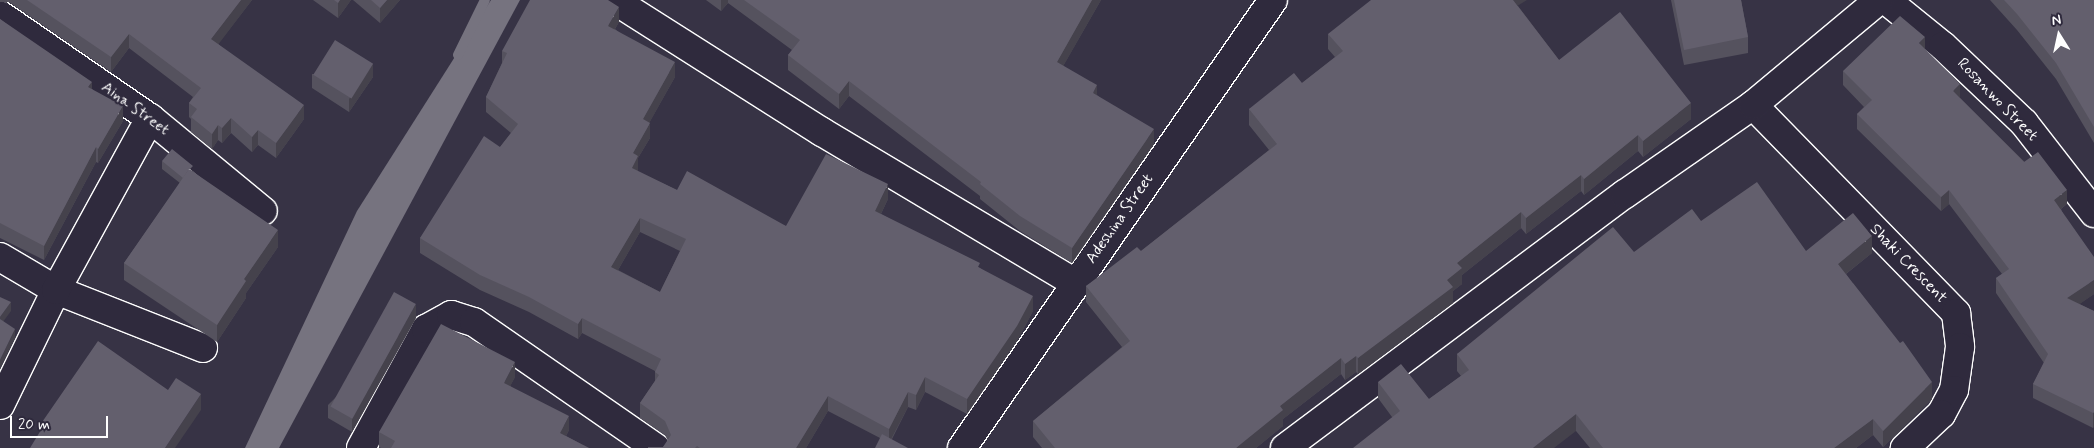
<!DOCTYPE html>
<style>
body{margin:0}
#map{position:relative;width:2094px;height:448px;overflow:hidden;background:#373345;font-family:Mynerve,sans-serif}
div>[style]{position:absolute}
.water>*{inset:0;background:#76737f}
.stream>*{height:10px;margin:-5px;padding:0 5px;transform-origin:5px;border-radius:5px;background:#76737f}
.roads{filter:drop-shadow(1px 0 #fff) drop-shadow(-1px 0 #fff) drop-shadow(0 1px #fff) drop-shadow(0 -1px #fff)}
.minor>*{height:28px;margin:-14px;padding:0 14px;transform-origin:14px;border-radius:14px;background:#2f2a3d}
.wall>*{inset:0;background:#55525e}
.shaded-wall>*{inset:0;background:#45424c}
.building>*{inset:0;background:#635f6d;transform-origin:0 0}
span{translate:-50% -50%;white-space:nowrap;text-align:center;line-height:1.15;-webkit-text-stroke:4.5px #2f2a3d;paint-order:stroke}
.street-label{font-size:16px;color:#fff}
.north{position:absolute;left:2034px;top:10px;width:50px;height:50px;-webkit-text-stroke:4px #2f2a3d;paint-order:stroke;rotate:350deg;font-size:14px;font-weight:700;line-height:20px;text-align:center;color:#fff}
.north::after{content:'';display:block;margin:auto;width:18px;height:22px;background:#fff;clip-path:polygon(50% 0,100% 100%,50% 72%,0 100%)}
.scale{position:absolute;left:10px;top:416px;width:98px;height:22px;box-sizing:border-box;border:2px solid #fff;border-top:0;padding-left:6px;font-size:15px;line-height:18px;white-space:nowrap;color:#fff;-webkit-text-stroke:4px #2f2a3d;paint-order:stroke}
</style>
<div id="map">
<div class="water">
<i style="clip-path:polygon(491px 0,520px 0,279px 448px,245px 448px,357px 211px)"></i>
</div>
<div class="stream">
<i style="left:458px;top:55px;width:61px;rotate:-63.9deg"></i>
</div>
<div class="roads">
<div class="minor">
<i style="left:614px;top:0;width:246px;rotate:32.4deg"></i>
<i style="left:822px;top:132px;width:295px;rotate:30.8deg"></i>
<i style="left:1886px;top:0;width:73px;rotate:38.9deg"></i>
<i style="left:1943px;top:46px;width:112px;rotate:43.5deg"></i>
<i style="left:2024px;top:123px;width:114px;rotate:52.1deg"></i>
<i style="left:0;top:15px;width:182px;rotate:34.5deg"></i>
<i style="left:150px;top:118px;width:146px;rotate:39.5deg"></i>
<i style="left:1753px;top:105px;width:291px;rotate:45.7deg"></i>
<i style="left:1956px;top:313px;width:34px;rotate:83deg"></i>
<i style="left:1960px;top:347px;width:43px;rotate:97.9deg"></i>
<i style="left:1954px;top:390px;width:27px;rotate:118deg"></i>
<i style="left:1941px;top:414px;width:50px;rotate:136.6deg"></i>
<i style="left:0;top:257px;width:65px;rotate:30.5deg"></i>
<i style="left:56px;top:290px;width:158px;rotate:21.5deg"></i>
<i style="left:0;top:405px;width:128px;rotate:-64deg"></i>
<i style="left:56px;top:290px;width:196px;rotate:-61.3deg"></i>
<i style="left:361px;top:448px;width:136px;rotate:-61.4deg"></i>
<i style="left:426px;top:329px;width:29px;rotate:-29deg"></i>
<i style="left:451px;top:315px;width:24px;rotate:17deg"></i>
<i style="left:474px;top:322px;width:221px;rotate:34.7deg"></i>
<i style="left:962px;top:448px;width:545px;rotate:-55.23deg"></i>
<i style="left:1285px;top:448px;width:424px;rotate:-36.8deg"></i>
<i style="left:1625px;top:194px;width:156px;rotate:-34.8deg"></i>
<i style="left:1753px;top:105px;width:164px;rotate:-39.8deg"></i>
</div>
</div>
<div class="wall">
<i style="clip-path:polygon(0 0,252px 0,218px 44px,304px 119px,276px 158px,258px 145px,252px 152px,231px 133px,222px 143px,218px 140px,212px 149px,191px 132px,191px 119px,189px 117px,189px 103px,193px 97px,129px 48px,111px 72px,9px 2px,0 2px)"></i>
<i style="clip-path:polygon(313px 0,351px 0,338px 18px)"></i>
<i style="clip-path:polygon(353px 0,400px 0,380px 23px)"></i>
<i style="clip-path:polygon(706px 0,1101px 0,1063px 66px,1154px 144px,1072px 263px,1020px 231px,980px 199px,980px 196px,849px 96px,839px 109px,788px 70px,788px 55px,792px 50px,728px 3px,721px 11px)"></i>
<i style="clip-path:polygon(1671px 0,1741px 0,1748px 37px,1748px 53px,1684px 65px)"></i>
<i style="clip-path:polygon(1990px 0,2094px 0,2094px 143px,2056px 79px,2017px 30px)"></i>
<i style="clip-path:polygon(1518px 6px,1559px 60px,1691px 119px,1643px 157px,1638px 151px,1584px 195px,1581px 191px,1526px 234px,1521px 228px,1462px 275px,1462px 284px,1453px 291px,1453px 303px,1358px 374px,1356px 372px,1345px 380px,1341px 374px,1283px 419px,1283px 426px,1256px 448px,1042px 448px,1033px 437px,1033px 421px,1122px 347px,1086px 302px,1086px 286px,1141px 251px,1269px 150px,1249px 125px,1249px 109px,1302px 83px,1335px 57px,1328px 49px,1328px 34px)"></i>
<i style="clip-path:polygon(0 19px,92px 89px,123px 121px,98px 163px,96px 162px,44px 260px,0 238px)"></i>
<i style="clip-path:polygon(evenodd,619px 22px,615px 29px,675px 77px,649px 123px,650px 138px,638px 158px,638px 172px,677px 190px,786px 226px,888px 199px,881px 214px,980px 268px,1033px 311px,1017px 341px,967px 414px,925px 392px,916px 410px,908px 407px,892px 439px,880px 438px,828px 411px,806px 448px,648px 448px,663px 447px,668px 441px,665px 435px,640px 418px,640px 403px,655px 381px,655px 371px,582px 333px,578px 339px,529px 312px,480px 290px,420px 253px,420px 238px,500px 147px,511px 133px,486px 112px,486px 97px,502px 63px,502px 51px,619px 22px,640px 232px,680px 251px,660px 292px,618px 270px,640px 232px)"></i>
<i style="clip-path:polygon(1925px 49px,1960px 98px,2067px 204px,2061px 209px,2094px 294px,2079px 304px,2094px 311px,2094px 426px,2093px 428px,2033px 398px,2033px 384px,2044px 363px,1996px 293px,1996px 278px,2002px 274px,1949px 204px,1941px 211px,1857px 129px,1857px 114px,1864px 107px,1843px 85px,1843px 71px)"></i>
<i style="clip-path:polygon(312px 74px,373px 77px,349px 112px,312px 88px)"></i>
<i style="clip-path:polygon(162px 161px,193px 171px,278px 247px,246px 293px,246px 298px,217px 342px,124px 280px,124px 263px,180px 183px,162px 169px)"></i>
<i style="clip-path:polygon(1701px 221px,1806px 251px,1872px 253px,1846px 274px,1932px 399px,1883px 447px,1873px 435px,1856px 448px,1590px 448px,1576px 431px,1392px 417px,1378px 398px,1378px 382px,1429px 399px,1461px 376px,1457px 371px,1457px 354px,1634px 252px)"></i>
<i style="clip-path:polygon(416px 318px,352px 432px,328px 418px,328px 405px)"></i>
<i style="clip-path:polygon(515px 377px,510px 386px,569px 430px,566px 436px,589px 448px,381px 448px,379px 447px,379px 432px)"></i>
</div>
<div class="shaded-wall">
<i style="clip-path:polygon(241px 0,252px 0,211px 54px,211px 39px)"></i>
<i style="clip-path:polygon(340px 0,351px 0,338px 18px,338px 3px)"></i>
<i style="clip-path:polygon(387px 0,400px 0,380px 23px,380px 8px)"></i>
<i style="clip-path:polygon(721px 0,728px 0,728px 3px,721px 11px)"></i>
<i style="clip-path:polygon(1092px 0,1101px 0,1057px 77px,1057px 62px)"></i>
<i style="clip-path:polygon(1509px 0,1527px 0,1509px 11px)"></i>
<i style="clip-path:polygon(619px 7px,619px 22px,608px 40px,608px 26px)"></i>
<i style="clip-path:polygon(129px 34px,129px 48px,111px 72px,111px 57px)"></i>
<i style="clip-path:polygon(1925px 37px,1925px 52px,1919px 43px)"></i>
<i style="clip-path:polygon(675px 62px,675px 77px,643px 134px,643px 119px)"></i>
<i style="clip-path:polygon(373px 64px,373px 77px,349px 112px,349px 99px)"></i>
<i style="clip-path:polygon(849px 81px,849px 96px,839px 109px,839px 94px)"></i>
<i style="clip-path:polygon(92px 82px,92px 97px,88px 87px)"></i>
<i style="clip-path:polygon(1960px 84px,1960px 99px,1953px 91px)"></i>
<i style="clip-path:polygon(1097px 85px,1097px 101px,1093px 93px)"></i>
<i style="clip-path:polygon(1691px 103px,1691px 119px,1643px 157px,1643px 141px)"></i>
<i style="clip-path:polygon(304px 105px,304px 119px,276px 158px,276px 143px)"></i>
<i style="clip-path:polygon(123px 106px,123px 121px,98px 163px,98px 149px)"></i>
<i style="clip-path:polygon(231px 118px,231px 133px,222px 143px,222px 128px)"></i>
<i style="clip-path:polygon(650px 123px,650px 138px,638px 158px,638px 171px,632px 183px,632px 168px,633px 153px)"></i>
<i style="clip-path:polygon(218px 125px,218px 140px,212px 149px,212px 134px)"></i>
<i style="clip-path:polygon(1154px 129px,1154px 144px,1072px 263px,1072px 248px)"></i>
<i style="clip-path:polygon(258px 130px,258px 145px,252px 152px,252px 137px)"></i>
<i style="clip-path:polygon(1638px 135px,1638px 151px,1584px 195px,1584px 179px)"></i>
<i style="clip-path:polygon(96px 147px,96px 162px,44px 260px,44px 246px)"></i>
<i style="clip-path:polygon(1581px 175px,1581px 191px,1526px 234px,1526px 218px)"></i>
<i style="clip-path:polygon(888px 184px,888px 199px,875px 226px,875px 211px)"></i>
<i style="clip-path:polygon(1949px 190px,1949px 204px,1941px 211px,1941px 197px)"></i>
<i style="clip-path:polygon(2067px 190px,2067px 204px,2054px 214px,2054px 200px)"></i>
<i style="clip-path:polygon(1521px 212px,1521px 228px,1462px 275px,1462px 284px,1453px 291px,1453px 303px,1358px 374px,1358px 358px,1447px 280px,1457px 263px)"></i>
<i style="clip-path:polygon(640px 218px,640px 232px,611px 282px,611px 267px)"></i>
<i style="clip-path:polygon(278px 230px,278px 247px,246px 293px,246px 298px,217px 342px,217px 325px,244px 279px)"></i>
<i style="clip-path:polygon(1872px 236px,1872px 253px,1838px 280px,1838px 264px)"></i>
<i style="clip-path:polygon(2094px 280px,2094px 294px,2067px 313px,2067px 298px)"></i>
<i style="clip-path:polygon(1033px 296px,1033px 311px,1017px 341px,967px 414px,967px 399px)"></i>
<i style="clip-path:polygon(11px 302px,11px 311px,0 326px,0 317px)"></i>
<i style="clip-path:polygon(416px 304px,416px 318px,352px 432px,352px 418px)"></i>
<i style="clip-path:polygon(582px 318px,582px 333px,578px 339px,578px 324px)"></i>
<i style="clip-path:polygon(15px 329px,15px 338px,0 369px,0 360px)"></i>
<i style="clip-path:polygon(1356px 356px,1356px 372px,1345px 380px,1345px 364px)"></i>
<i style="clip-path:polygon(1341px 358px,1341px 374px,1283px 419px,1283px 426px,1256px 448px,1236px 448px,1280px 406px)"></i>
<i style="clip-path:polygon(515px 362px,515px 377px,504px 398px,504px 383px)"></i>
<i style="clip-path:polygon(925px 377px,925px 392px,916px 410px,916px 395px)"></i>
<i style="clip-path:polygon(1932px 382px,1932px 399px,1883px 447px,1883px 431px)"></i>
<i style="clip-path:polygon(908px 392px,908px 407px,889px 443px,889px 429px)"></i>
<i style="clip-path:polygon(201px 394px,201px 410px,175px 448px,165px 448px)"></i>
<i style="clip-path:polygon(828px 396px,828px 411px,806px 448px,796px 448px)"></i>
<i style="clip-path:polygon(2094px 412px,2094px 426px,2093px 428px,2093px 413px)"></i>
<i style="clip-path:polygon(1576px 414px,1576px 431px,1554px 448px,1533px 448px)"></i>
<i style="clip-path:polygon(569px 416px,569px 430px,560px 448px,560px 433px)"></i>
<i style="clip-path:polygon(1873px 419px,1873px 435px,1856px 448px,1834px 448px)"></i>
</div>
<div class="building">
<i style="clip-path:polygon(27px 0,241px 0,211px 39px,304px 105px,276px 143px,258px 130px,252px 137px,231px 118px,222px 128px,218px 125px,212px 134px,191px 117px,197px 109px,189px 103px,201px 88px,129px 34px,111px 57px)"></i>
<i style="clip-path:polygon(334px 0,340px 0,338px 3px)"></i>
<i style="clip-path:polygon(371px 0,387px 0,380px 8px)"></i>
<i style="clip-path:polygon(evenodd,530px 0,608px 0,619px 7px,608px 26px,675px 62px,643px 119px,650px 123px,633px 153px,638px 156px,632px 168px,677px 190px,687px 171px,786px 226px,826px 154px,888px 184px,875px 211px,980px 263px,978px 267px,1033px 296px,1017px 326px,967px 399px,925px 377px,916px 395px,908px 392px,889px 429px,828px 396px,796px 448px,700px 448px,697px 446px,695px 448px,648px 448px,648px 447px,663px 447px,671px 435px,665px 421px,640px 403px,659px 375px,655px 372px,661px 359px,582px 318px,578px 324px,529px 297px,480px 275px,420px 238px,484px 136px,500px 147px,518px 124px,486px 97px,507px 53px,502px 51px,530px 0,640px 218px,686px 239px,660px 292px,611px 267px,640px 218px)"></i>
<i style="clip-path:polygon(744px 0,1092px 0,1057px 62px,1097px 85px,1093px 93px,1154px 129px,1072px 248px,1020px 216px,980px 184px,981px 182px,849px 81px,839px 94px,788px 55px,800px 40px)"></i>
<i style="clip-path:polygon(1371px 0,1513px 0,1559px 60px,1620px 12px,1691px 103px,1643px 141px,1638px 135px,1584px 179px,1581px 175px,1526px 218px,1521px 212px,1457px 263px,1462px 268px,1447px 280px,1453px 287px,1358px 358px,1356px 356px,1345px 364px,1341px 358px,1280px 406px,1283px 410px,1236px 448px,1055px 448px,1033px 421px,1130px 341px,1086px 286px,1137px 247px,1141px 251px,1277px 144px,1249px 109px,1294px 73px,1302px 83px,1343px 51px,1328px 34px)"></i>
<i style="clip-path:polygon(1674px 0,1741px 0,1748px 37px,1684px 50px)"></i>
<i style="clip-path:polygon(2004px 0,2094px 0,2094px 127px,2056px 63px,2017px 14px)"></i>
<i style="clip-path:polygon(1900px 16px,1925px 37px,1919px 43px,1960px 84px,1953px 91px,2024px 162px,2038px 152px,2067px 190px,2054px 200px,2094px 257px,2094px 280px,2067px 298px,2094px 311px,2094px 412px,2093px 413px,2033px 384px,2048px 354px,1996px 278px,2009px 269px,1949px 190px,1941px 197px,1857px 114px,1872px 100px,1843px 71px)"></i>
<i style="clip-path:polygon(0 19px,92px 82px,88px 87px,123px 106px,98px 149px,96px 147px,44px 246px,0 223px)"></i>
<i style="left:335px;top:40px;width:45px;height:41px;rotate:32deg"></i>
<i style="clip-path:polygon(172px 149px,193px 166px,190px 169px,189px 169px,183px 178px,162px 161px)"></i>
<i style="clip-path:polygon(189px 169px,278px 230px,244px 279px,246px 281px,217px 325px,124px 263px)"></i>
<i style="clip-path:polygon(1757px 182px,1806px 251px,1853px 213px,1872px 236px,1838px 264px,1900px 343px,1903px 341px,1932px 382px,1883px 431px,1873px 419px,1834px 448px,1603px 448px,1576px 414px,1533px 448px,1353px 448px,1400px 411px,1378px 382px,1401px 364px,1429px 399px,1469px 370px,1457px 354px,1613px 227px,1634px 252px,1692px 209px,1701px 221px)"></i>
<i style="left:394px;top:292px;width:25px;height:131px;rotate:29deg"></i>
<i style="clip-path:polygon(0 297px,11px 302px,0 317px)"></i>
<i style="clip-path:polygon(0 319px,15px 329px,0 360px)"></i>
<i style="clip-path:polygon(441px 324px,515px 362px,504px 383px,569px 416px,560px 433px,589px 448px,391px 448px,395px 441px,379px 432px)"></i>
<i style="clip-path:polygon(98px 341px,168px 390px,176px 378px,201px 394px,165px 448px,30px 448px,41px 430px,38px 428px)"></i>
<i style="clip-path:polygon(882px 434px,908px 448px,875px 448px)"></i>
</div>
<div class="street-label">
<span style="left:1997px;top:100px;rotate:46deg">Rosanwo Street</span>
<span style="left:135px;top:109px;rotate:36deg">Aina Street</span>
<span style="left:1120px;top:219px;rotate:-55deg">Adeshina Street</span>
<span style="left:1908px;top:264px;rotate:46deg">Shaki Crescent</span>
</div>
<div class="north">N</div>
<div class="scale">20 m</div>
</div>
